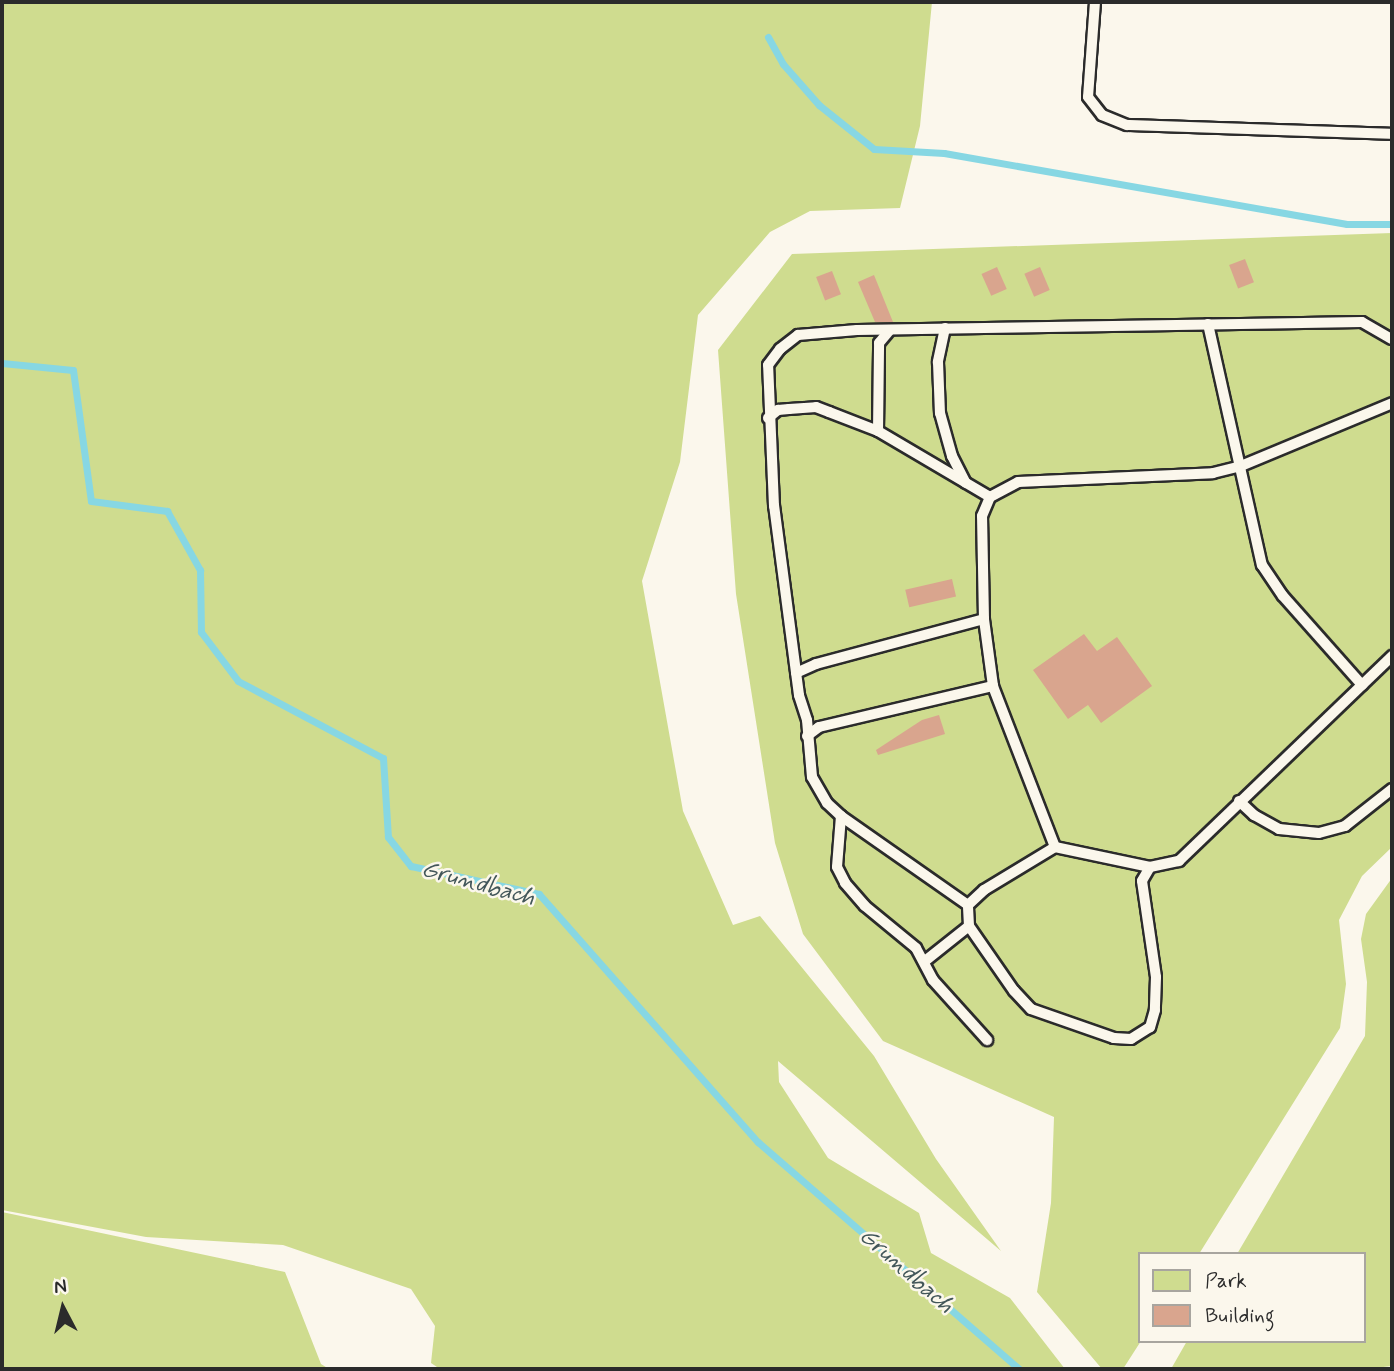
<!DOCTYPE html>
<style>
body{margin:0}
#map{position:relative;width:1394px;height:1371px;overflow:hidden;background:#fbf7ec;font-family:Mynerve,sans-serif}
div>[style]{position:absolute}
.green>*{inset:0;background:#cfdc8f}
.stream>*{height:7px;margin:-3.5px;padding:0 3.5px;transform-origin:3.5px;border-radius:3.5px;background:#87d7e3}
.building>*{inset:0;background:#d9a58e;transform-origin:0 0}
.roads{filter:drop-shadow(2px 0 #2b2b2b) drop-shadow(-2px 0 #2b2b2b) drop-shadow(0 2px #2b2b2b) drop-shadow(0 -2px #2b2b2b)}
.service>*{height:10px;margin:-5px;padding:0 5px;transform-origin:5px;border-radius:5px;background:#fbf7ec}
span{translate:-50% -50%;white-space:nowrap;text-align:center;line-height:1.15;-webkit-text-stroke:5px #fbf7ec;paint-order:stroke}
.water-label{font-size:24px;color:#425659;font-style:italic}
.frame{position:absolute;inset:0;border:4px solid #2b2b2b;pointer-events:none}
.legend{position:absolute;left:1138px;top:1252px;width:228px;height:91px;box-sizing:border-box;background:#fbf7ec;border:2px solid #a8a59f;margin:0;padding:9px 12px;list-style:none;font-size:21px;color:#2b2b2b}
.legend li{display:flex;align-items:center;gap:14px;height:35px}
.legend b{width:35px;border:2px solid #a8a59f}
.north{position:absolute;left:28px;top:1273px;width:70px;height:70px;-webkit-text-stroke:5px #fbf7ec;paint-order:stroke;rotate:353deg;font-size:19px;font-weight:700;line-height:28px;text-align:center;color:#2b2b2b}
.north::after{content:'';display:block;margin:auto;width:24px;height:32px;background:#2b2b2b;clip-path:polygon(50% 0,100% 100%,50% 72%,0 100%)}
</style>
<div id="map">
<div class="green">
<i style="clip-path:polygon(2px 2px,932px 2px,920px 126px,900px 208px,810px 211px,770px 232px,698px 315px,680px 462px,642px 581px,683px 811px,733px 925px,760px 916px,874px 1056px,936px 1159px,1001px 1251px,778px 1061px,779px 1082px,828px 1158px,919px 1213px,931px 1253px,1010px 1298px,1065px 1369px,440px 1369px,431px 1363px,435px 1326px,411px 1289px,283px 1245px,146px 1237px,2px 1210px)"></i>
<i style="clip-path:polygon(1392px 233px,1392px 847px,1362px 876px,1339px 920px,1346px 984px,1340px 1028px,1199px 1254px,1140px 1254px,1141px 1341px,1123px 1369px,1102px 1369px,1037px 1292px,1051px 1203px,1054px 1117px,883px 1041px,803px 934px,775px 843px,736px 594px,718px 350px,792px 254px)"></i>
<i style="clip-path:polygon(1392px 878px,1392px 1366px,1366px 1369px,1171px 1369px,1187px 1341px,1364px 1341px,1364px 1254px,1237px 1254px,1365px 1036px,1367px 982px,1361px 939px,1366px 914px)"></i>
<i style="clip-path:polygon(2px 1212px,285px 1272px,321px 1364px,329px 1369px,2px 1369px)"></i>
</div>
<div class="stream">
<i style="left:768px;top:37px;width:31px;rotate:61deg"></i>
<i style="left:783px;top:64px;width:55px;rotate:48.7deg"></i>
<i style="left:819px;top:105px;width:70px;rotate:38.7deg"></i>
<i style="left:874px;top:149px;width:70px;rotate:3.3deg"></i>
<i style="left:944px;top:153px;width:409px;rotate:10deg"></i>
<i style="left:1347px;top:224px;width:45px"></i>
<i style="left:2px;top:363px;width:71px;rotate:5.6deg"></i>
<i style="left:73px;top:370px;width:132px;rotate:82.2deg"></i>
<i style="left:91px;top:501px;width:77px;rotate:7.5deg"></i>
<i style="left:167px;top:511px;width:68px;rotate:60.8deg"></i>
<i style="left:200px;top:570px;width:62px;rotate:89.1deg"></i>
<i style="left:201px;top:632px;width:61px;rotate:52.9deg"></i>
<i style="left:238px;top:681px;width:164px;rotate:28deg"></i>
<i style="left:383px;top:758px;width:79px;rotate:86.4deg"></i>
<i style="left:388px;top:837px;width:37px;rotate:52deg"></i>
<i style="left:411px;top:866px;width:131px;rotate:12.3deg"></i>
<i style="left:539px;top:894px;width:331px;rotate:48.6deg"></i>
<i style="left:758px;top:1142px;width:346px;rotate:41deg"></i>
</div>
<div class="building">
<i style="left:1245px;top:259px;width:25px;height:17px;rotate:69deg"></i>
<i style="left:997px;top:267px;width:24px;height:17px;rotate:66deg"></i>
<i style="left:1040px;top:267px;width:25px;height:17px;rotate:67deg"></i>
<i style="left:832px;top:271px;width:25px;height:17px;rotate:69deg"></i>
<i style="clip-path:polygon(874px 275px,893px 322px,875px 322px,858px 282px)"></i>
<i style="left:952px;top:579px;width:18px;height:48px;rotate:77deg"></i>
<i style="clip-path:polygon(1084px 634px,1097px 651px,1117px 637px,1152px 686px,1101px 723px,1088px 705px,1068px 719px,1033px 670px)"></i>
<i style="clip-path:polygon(939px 715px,945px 734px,878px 755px,876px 750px,922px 720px)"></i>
</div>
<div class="roads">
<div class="service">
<i style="left:1095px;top:2px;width:95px;rotate:94.2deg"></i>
<i style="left:1088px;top:97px;width:23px;rotate:52deg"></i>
<i style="left:1102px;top:115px;width:27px;rotate:22deg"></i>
<i style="left:1127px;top:125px;width:265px;rotate:1.9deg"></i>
<i style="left:1208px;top:324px;width:247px;rotate:77.4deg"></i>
<i style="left:1262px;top:565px;width:37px;rotate:56deg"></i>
<i style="left:1283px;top:596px;width:119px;rotate:48.4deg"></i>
<i style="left:945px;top:328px;width:35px;rotate:102deg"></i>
<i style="left:938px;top:362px;width:51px;rotate:87.8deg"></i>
<i style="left:940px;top:413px;width:45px;rotate:74.4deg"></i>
<i style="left:952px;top:456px;width:30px;rotate:63deg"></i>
<i style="left:768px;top:418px;width:13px;rotate:-39deg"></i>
<i style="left:778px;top:410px;width:11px;rotate:-5deg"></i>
<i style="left:789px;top:409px;width:27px;rotate:-4deg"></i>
<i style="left:816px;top:407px;width:14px;rotate:21deg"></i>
<i style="left:829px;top:412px;width:53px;rotate:21.2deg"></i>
<i style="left:878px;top:431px;width:130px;rotate:30.5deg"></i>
<i style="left:878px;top:431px;width:88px;rotate:-89.3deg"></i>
<i style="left:879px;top:343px;width:17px;rotate:-50deg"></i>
<i style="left:796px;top:673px;width:22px;rotate:-24deg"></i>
<i style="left:816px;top:664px;width:174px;rotate:-15deg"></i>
<i style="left:807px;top:736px;width:15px;rotate:-37deg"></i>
<i style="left:819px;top:727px;width:179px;rotate:-13.3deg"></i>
<i style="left:1239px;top:801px;width:21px;rotate:43deg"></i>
<i style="left:1254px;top:815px;width:29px;rotate:29deg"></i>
<i style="left:1279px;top:829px;width:40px;rotate:5.7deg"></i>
<i style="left:1319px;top:833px;width:27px;rotate:-15deg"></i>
<i style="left:1345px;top:826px;width:60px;rotate:-38.2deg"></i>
<i style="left:841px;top:816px;width:51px;rotate:94.5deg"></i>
<i style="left:837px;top:867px;width:18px;rotate:63deg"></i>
<i style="left:845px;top:883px;width:30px;rotate:49deg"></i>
<i style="left:865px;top:906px;width:66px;rotate:39.5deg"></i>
<i style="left:916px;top:948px;width:36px;rotate:62deg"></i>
<i style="left:933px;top:980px;width:81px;rotate:48deg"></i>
<i style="left:1055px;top:847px;width:173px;rotate:-111.1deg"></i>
<i style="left:993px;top:686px;width:68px;rotate:-97.7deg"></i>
<i style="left:984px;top:619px;width:103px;rotate:-91.1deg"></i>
<i style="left:982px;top:516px;width:21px;rotate:-67deg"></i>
<i style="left:990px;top:497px;width:32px;rotate:-28deg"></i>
<i style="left:1018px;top:482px;width:195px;rotate:-2.6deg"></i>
<i style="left:1213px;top:473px;width:29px;rotate:-14deg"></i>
<i style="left:1241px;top:466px;width:164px;rotate:-22.6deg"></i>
<i style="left:1150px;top:867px;width:16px;rotate:120deg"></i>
<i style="left:1142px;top:881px;width:97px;rotate:81.7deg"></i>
<i style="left:1156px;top:977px;width:33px;rotate:92deg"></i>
<i style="left:1155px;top:1010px;width:18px;rotate:106deg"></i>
<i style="left:1150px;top:1027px;width:22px;rotate:148deg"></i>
<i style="left:1131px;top:1039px;width:17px;rotate:-177deg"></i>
<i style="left:1114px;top:1038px;width:88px;rotate:-160.7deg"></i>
<i style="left:1031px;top:1009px;width:25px;rotate:-133deg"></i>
<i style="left:1014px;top:991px;width:79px;rotate:-124.7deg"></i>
<i style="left:969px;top:926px;width:21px;rotate:-93deg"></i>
<i style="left:968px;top:905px;width:22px;rotate:-43deg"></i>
<i style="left:984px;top:890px;width:83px;rotate:-31.2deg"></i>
<i style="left:1055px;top:847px;width:97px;rotate:11.9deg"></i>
<i style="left:1150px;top:867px;width:30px;rotate:-12deg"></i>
<i style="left:1179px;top:861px;width:296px;rotate:-43.9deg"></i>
<i style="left:968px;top:905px;width:155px;rotate:-145deg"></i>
<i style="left:841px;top:816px;width:19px;rotate:-137deg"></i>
<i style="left:827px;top:803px;width:30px;rotate:-120deg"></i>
<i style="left:812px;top:777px;width:57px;rotate:-95deg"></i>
<i style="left:807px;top:720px;width:26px;rotate:-108deg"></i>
<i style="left:799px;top:695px;width:191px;rotate:-97.5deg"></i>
<i style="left:774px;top:506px;width:141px;rotate:-92.4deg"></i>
<i style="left:768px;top:365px;width:20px;rotate:-53deg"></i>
<i style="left:780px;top:349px;width:23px;rotate:-38deg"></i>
<i style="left:798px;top:335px;width:59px;rotate:-4.8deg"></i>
<i style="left:857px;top:330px;width:505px;rotate:-0.91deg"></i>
<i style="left:1362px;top:322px;width:34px;rotate:30deg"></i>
<i style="left:925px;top:961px;width:56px;rotate:-38.5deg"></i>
</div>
</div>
<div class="water-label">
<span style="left:478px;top:884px;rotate:15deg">Grundbach</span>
<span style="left:906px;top:1271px;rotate:41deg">Grundbach</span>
</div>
<div class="frame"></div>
<ul class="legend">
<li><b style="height:19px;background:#cfdc8f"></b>Park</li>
<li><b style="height:19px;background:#d9a58e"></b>Building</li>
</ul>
<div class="north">N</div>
</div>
